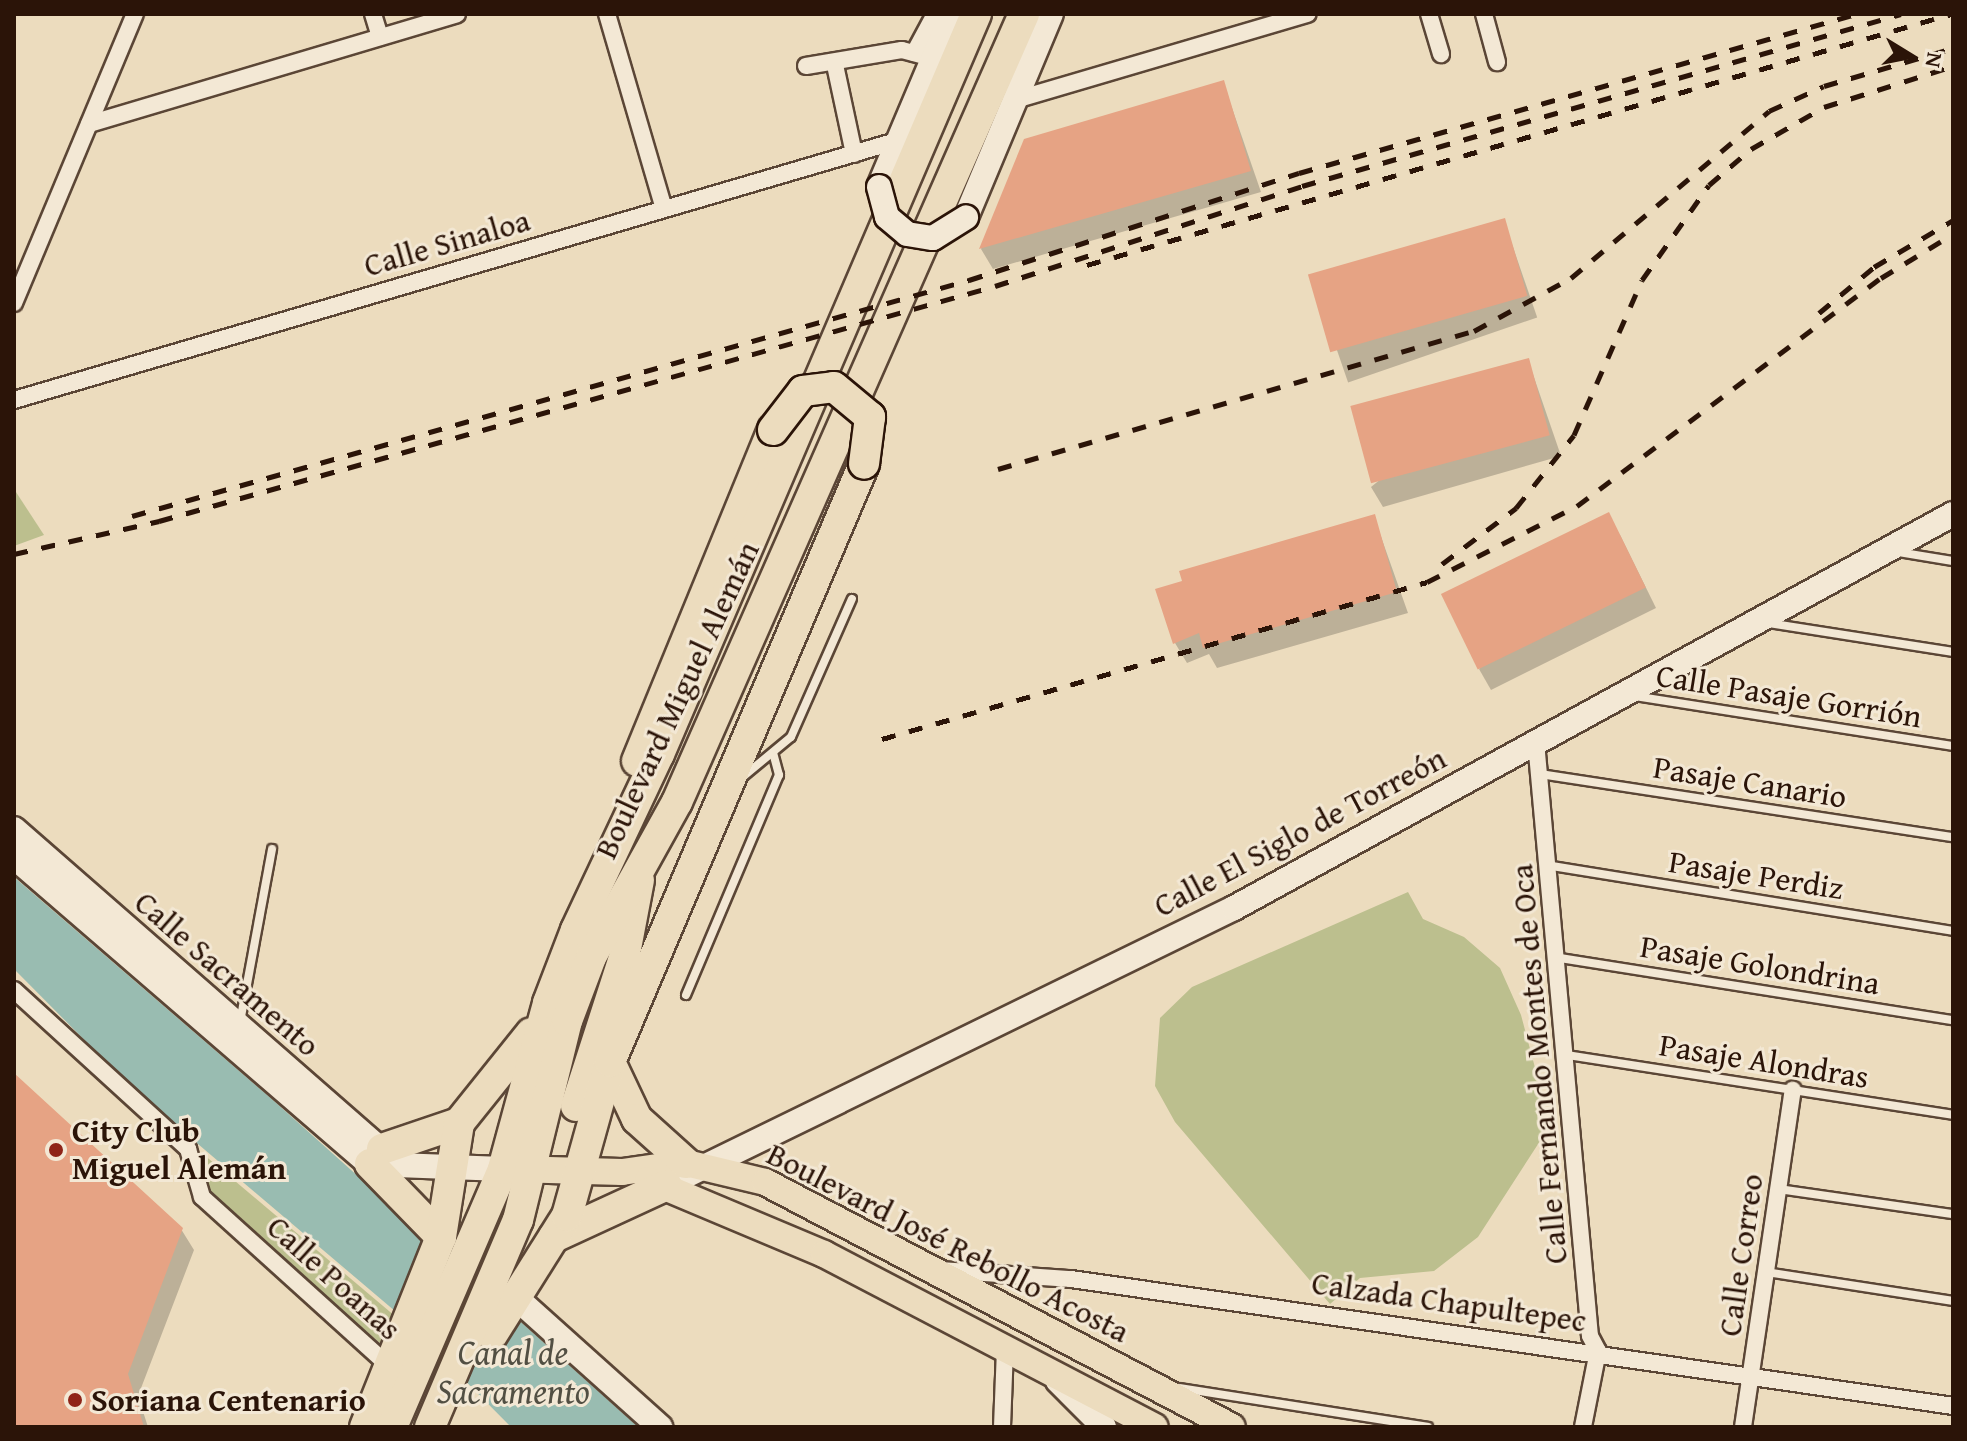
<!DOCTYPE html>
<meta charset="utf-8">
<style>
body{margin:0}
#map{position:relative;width:1967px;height:1441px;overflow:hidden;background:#ecdcbe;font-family:"Gentium Book Plus",serif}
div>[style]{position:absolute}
.green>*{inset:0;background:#bcbf8e}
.water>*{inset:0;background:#99bcb1}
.shadow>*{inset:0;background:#0003;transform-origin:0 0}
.building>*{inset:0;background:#e6a384;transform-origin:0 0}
.roads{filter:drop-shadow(2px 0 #5b4636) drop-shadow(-2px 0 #5b4636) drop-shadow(0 2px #5b4636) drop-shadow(0 -2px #5b4636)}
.lane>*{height:8px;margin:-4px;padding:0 4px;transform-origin:4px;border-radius:4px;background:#f3e8d5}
.street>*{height:16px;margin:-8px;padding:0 8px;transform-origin:8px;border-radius:8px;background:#f3e8d5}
.secondary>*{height:24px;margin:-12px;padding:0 12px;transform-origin:12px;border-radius:12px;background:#f3e8d5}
.primary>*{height:26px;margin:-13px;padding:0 13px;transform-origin:13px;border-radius:13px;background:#ecdcbe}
.highway>*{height:30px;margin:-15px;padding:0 15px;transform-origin:15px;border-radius:15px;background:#ecdcbe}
.rail>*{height:5px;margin-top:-2.5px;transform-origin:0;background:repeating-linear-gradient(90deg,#2b1408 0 14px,transparent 0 28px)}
.bridges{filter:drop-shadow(2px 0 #2b1408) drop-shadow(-2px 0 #2b1408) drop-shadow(0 2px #2b1408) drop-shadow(0 -2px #2b1408)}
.secondary-bridge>*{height:24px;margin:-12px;padding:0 12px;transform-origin:12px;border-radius:12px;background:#f3e8d5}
.highway-bridge>*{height:30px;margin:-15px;padding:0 15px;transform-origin:15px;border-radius:15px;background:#ecdcbe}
.dots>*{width:22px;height:22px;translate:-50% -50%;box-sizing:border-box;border:4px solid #f3e8d5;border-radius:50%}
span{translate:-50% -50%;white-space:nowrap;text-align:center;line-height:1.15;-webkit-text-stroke:6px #f3e8d5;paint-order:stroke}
.street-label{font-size:32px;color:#2b1408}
.poi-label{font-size:32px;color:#2b1408;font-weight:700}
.left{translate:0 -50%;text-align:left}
.water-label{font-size:34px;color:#524f43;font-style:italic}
.frame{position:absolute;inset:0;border:16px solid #2b1408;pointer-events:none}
.north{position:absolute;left:1871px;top:16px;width:80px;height:80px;-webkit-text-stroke:6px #f3e8d5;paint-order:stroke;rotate:100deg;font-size:22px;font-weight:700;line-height:32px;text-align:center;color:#2b1408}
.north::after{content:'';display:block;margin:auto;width:28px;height:36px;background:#2b1408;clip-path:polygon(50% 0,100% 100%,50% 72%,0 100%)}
</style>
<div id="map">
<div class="green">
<i style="clip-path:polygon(14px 489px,44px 535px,14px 546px)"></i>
<i style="clip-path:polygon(1408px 892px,1423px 919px,1464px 937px,1500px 968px,1521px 1015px,1542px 1094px,1542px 1138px,1478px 1237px,1434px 1271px,1360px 1278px,1330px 1304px,1175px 1122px,1155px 1086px,1160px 1018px,1192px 987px)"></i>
<i style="clip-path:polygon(203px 1154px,402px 1322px,388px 1350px,209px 1195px)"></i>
</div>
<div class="water">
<i style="clip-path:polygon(14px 877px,274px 1101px,638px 1427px,511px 1427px,402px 1317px,132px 1088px,14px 969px)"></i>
</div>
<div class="shadow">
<i style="clip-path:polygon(1223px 82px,1261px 192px,993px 269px,981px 249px,1026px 141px)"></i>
<i style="left:1504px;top:221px;width:102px;height:200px;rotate:71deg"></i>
<i style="clip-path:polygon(1528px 360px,1561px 456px,1383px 507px,1371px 487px)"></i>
<i style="clip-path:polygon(1374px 517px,1408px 613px,1217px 668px,1209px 654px,1187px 663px,1175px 643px,1184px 582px)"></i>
<i style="clip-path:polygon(1620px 535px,1656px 608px,1491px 690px,1479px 669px)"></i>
<i style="clip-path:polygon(14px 1075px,181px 1229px,194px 1250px,138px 1396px,148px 1427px,14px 1427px)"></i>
</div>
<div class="building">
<i style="clip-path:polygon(1224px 80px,1251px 171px,979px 249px,1024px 139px)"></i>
<i style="left:1505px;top:218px;width:81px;height:205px;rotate:74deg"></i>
<i style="left:1529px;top:358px;width:80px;height:185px;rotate:75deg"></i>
<i style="left:1609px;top:512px;width:84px;height:187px;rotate:64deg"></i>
<i style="clip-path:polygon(1375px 514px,1397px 592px,1203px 648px,1199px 633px,1173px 644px,1155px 589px,1182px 581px,1179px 571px)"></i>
<i style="clip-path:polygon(14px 1073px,183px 1228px,128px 1374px,144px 1427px,14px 1427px)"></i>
</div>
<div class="roads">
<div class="lane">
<i style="left:1898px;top:552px;width:56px;rotate:9.3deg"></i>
<i style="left:1768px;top:623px;width:187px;rotate:8.9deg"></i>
<i style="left:1634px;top:696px;width:323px;rotate:8.9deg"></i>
<i style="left:1540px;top:774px;width:418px;rotate:8.7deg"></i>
<i style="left:739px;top:780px;width:67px;rotate:-39.6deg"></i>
<i style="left:791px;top:737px;width:151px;rotate:-66.2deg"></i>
<i style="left:1552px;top:866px;width:406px;rotate:9.2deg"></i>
<i style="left:1560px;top:958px;width:398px;rotate:9deg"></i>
<i style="left:686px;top:995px;width:239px;rotate:-67.1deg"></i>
<i style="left:779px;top:775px;width:23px;rotate:-105deg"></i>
<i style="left:240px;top:1022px;width:176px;rotate:-79.5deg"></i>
<i style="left:1567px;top:1055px;width:391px;rotate:8.8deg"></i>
<i style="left:1779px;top:1189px;width:176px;rotate:8.2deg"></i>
<i style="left:1766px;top:1272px;width:189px;rotate:8.8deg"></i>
<i style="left:1180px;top:1388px;width:251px;rotate:8.9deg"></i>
</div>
<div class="street">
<i style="left:373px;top:14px;width:24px;rotate:73deg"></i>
<i style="left:607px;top:14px;width:203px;rotate:73.7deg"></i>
<i style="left:1429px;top:14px;width:42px;rotate:73.3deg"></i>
<i style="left:1484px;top:14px;width:50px;rotate:74.8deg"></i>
<i style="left:914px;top:53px;width:44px;rotate:-61.7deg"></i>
<i style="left:835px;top:65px;width:91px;rotate:77.9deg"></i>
<i style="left:806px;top:66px;width:97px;rotate:-9.5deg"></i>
<i style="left:902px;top:50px;width:31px;rotate:15deg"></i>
<i style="left:1015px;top:100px;width:305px;rotate:-16.4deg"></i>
<i style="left:89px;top:124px;width:384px;rotate:-16.6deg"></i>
<i style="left:14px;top:303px;width:313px;rotate:-67.3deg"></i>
<i style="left:14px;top:400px;width:919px;rotate:-16.36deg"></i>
<i style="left:1536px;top:742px;width:596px;rotate:84.81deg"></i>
<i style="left:1590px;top:1336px;width:17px;rotate:62deg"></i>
<i style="left:1598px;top:1351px;width:77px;rotate:101.2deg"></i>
<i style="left:14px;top:990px;width:236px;rotate:42.4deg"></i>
<i style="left:188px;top:1149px;width:50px;rotate:73.7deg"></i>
<i style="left:202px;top:1197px;width:253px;rotate:42.1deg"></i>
<i style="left:941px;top:1270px;width:130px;rotate:4deg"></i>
<i style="left:1071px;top:1279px;width:891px;rotate:8.19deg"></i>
<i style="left:1002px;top:1427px;width:77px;rotate:-87.8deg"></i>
<i style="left:1743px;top:1427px;width:341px;rotate:-81.6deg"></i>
</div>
<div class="secondary">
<i style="left:879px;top:187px;width:188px;rotate:-67.1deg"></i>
<i style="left:966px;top:217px;width:220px;rotate:-67.3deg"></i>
<i style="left:14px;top:829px;width:506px;rotate:41.15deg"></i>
<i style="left:14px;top:857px;width:470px;rotate:40.8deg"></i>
<i style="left:370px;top:1164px;width:133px;rotate:2.2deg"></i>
<i style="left:667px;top:1185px;width:631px;rotate:-26.04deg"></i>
<i style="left:1234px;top:908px;width:820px;rotate:-28.72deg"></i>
<i style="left:513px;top:1295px;width:198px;rotate:41.9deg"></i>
<i style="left:1058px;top:1381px;width:65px;rotate:45deg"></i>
</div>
<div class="primary">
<i style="left:512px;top:1169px;width:110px;rotate:1.6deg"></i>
<i style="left:622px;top:1172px;width:65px;rotate:-8deg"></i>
<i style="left:686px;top:1163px;width:81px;rotate:13.5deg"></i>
<i style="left:765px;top:1182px;width:527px;rotate:27.68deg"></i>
<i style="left:648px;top:1180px;width:191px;rotate:22.8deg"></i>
<i style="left:824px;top:1254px;width:373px;rotate:27.6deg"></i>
</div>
<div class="highway">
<i style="left:637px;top:761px;width:358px;rotate:-67.7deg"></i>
<i style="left:610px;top:1062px;width:63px;rotate:64.7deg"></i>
<i style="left:637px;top:1119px;width:66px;rotate:41.9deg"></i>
<i style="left:576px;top:1106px;width:160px;rotate:-72.1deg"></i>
<i style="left:625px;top:954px;width:75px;rotate:-79.3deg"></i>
<i style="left:382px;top:1149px;width:81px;rotate:-18.7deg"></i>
<i style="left:459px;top:1123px;width:115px;rotate:-51.3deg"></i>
<i style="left:370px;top:1164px;width:102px;rotate:45.8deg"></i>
<i style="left:554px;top:1237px;width:124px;rotate:-24.7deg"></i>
<i style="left:492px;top:1335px;width:141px;rotate:-57.8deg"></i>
<i style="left:567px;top:1216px;width:160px;rotate:-74.4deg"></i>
<i style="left:610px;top:1062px;width:650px;rotate:-66.99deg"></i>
<i style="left:365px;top:1427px;width:205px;rotate:-68.2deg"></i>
<i style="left:441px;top:1237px;width:115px;rotate:-81deg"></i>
<i style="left:392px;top:1427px;width:281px;rotate:-66.7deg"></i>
<i style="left:503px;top:1169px;width:172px;rotate:-74.8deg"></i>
<i style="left:548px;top:1003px;width:78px;rotate:-69deg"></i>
<i style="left:576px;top:930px;width:195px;rotate:-64.8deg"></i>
<i style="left:659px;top:754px;width:805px;rotate:-66.81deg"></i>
<i style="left:430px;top:1427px;width:225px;rotate:-67deg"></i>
<i style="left:518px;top:1220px;width:205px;rotate:-76.2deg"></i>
<i style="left:567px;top:1021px;width:68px;rotate:-69.4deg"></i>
<i style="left:591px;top:957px;width:177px;rotate:-61deg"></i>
<i style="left:677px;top:802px;width:861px;rotate:-66.23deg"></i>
</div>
</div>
<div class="rail">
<i style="left:1087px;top:265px;width:900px;rotate:-16.2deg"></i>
<i style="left:1819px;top:313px;width:72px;rotate:-39.9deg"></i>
<i style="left:1874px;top:267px;width:92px;rotate:-30.7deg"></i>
<i style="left:998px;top:469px;width:496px;rotate:-16.2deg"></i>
<i style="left:1474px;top:331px;width:111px;rotate:-28.7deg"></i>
<i style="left:1571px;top:278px;width:259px;rotate:-40.1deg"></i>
<i style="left:1769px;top:111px;width:60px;rotate:-24.4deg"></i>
<i style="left:1824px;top:86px;width:134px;rotate:-16.4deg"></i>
<i style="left:132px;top:516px;width:870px;rotate:-15.75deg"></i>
<i style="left:969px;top:280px;width:347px;rotate:-18deg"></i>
<i style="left:1299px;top:173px;width:579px;rotate:-15.93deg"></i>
<i style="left:14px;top:554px;width:149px;rotate:-12.8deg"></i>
<i style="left:159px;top:521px;width:868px;rotate:-15.7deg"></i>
<i style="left:995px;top:286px;width:323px;rotate:-18deg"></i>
<i style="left:1302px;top:186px;width:623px;rotate:-16.02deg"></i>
<i style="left:1442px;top:564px;width:93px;rotate:-37.1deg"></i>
<i style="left:1516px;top:508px;width:93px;rotate:-51.5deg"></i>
<i style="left:1574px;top:435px;width:169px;rotate:-66.3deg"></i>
<i style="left:1642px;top:280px;width:116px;rotate:-54.8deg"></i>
<i style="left:1709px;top:185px;width:55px;rotate:-40.6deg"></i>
<i style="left:1751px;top:149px;width:84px;rotate:-29.9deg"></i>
<i style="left:1824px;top:107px;width:135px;rotate:-17.6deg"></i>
<i style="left:882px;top:739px;width:567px;rotate:-16.07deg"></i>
<i style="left:1427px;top:582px;width:168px;rotate:-26.9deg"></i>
<i style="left:1577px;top:506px;width:380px;rotate:-36.9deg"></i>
<i style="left:1881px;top:278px;width:84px;rotate:-31.4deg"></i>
</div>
<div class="bridges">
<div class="secondary-bridge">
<i style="left:879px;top:187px;width:31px;rotate:75deg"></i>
<i style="left:887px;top:217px;width:26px;rotate:40deg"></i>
<i style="left:907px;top:234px;width:26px;rotate:9deg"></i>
<i style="left:933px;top:238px;width:39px;rotate:-32deg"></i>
</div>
<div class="highway-bridge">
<i style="left:773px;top:430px;width:49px;rotate:-52.4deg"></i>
<i style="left:803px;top:391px;width:31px;rotate:-7deg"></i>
<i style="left:834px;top:387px;width:47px;rotate:39.8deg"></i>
<i style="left:870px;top:417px;width:47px;rotate:97.3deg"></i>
</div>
</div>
<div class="dots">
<i style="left:56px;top:1150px;background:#8f2418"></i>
<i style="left:75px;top:1400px;background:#8f2418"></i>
</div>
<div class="street-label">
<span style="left:447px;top:243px;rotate:-16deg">Calle Sinaloa</span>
<span style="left:1789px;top:696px;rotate:9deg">Calle Pasaje Gorrión</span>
<span style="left:677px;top:700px;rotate:-65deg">Boulevard Miguel Alemán</span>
<span style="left:1750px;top:782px;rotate:9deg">Pasaje Canario</span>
<span style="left:1300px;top:832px;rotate:-28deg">Calle El Siglo de Torreón</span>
<span style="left:1756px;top:875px;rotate:9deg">Pasaje Perdiz</span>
<span style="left:1760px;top:965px;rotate:9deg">Pasaje Golondrina</span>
<span style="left:227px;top:974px;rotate:41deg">Calle Sacramento</span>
<span style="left:1764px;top:1061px;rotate:9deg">Pasaje Alondras</span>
<span style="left:1539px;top:1064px;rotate:-95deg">Calle Fernando Montes de Oca</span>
<span style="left:948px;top:1243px;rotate:27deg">Boulevard José Rebollo Acosta</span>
<span style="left:1741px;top:1255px;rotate:-82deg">Calle Correo</span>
<span style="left:334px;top:1278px;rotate:42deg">Calle Poanas</span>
<span style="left:1449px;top:1302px;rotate:8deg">Calzada Chapultepec</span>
</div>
<div class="poi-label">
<span class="left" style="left:72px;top:1150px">City Club<br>Miguel Alemán</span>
<span class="left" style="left:91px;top:1400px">Soriana Centenario</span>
</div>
<div class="water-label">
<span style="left:513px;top:1371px">Canal de<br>Sacramento</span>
</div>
<div class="frame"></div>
<div class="north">N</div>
</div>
